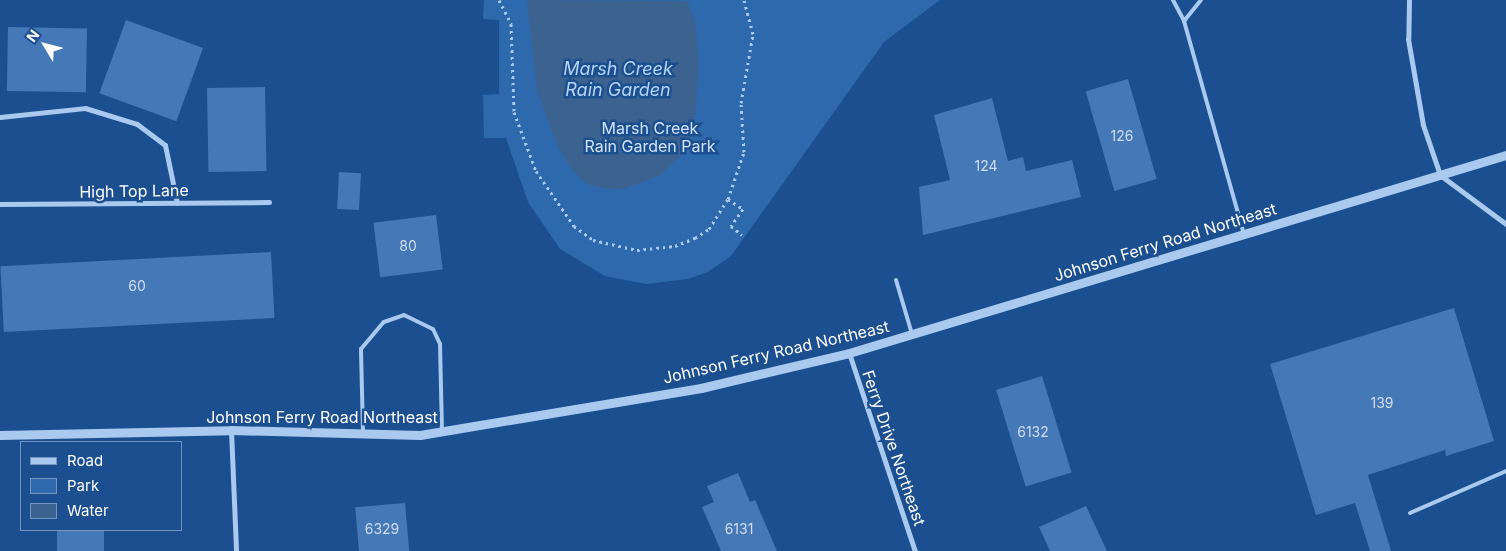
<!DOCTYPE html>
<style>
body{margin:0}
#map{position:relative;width:1506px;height:551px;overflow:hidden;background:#1b4f8f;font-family:Inter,sans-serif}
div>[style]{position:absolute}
.green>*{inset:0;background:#2e69ad}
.water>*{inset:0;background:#3c6290}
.building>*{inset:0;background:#4478b7;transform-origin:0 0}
.path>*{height:3px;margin-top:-1.5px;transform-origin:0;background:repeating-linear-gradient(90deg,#a9c9ee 0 2.5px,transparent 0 6.5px)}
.service>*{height:4px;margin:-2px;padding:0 2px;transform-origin:2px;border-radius:2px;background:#a9c9ee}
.minor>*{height:5px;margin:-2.5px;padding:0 2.5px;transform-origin:2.5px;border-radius:2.5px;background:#a9c9ee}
.tertiary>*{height:9px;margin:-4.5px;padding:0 4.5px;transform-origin:4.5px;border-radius:4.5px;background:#a9c9ee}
span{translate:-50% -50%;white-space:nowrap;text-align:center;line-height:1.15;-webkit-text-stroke:5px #1b4f8f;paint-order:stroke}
.number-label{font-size:14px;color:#d0dded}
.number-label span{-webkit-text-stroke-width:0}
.park-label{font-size:16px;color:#cfe3fa}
.street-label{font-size:16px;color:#fff}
.water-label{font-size:18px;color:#b5d3f5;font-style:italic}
.legend{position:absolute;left:20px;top:441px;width:162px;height:90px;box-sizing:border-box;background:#1b4f8f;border:1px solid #7695bc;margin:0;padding:6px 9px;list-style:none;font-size:15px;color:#fff}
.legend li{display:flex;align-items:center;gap:10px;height:25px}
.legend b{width:25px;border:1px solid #7695bc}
.north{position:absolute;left:20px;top:20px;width:50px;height:50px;-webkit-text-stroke:4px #1b4f8f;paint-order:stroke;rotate:307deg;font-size:14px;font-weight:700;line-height:20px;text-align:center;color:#fff}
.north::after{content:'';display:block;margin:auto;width:18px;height:22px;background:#fff;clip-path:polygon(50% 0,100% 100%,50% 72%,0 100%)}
</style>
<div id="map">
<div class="green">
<i style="clip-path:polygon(484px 0,940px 0,884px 42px,731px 256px,708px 272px,688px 279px,646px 284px,605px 276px,560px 249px,528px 202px,506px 138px,484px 138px,483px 95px,499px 94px,499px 20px,483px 19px)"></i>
</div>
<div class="water">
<i style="clip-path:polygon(527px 0,687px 1px,695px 20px,699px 65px,695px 119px,685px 152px,660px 175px,624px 189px,603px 188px,586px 184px,571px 168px,557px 145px,537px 91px)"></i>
</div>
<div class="building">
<i style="left:126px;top:20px;width:82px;height:78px;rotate:20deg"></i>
<i style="left:8px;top:27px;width:79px;height:64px;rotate:1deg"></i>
<i style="left:1128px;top:79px;width:104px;height:44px;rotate:74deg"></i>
<i style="left:265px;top:87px;width:84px;height:58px;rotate:89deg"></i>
<i style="clip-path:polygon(992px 98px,1008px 161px,1023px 157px,1026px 171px,1072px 160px,1081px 197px,923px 235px,919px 187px,950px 180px,934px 115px)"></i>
<i style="left:339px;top:172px;width:22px;height:37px;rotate:3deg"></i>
<i style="left:436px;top:215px;width:55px;height:63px;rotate:83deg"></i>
<i style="left:271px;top:252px;width:66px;height:271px;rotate:87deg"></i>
<i style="clip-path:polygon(1454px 308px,1494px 441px,1446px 456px,1445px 450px,1368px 475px,1391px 551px,1370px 551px,1355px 503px,1316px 515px,1270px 364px)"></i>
<i style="left:1042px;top:376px;width:101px;height:48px;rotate:73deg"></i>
<i style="clip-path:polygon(738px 473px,750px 502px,755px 500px,777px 551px,721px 551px,702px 507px,714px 502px,707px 486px)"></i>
<i style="left:405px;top:503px;width:48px;height:50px;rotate:85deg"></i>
<i style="clip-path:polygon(1086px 506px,1107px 551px,1050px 551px,1039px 527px)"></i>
<i style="left:57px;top:530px;width:47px;height:21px"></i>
</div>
<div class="path">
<i style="left:499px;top:0;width:27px;rotate:63deg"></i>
<i style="left:511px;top:24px;width:88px;rotate:88deg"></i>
<i style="left:514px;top:112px;width:63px;rotate:69.6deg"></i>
<i style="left:536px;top:171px;width:67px;rotate:55.4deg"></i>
<i style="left:574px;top:226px;width:24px;rotate:36deg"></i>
<i style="left:593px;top:240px;width:45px;rotate:12.8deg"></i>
<i style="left:637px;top:250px;width:38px;rotate:-6deg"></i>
<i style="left:675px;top:246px;width:22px;rotate:-22deg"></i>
<i style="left:695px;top:238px;width:17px;rotate:-33deg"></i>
<i style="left:709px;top:229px;width:36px;rotate:-58deg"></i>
<i style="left:728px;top:199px;width:50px;rotate:-71.2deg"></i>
<i style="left:744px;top:152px;width:49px;rotate:-93.5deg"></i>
<i style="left:741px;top:103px;width:70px;rotate:-80.1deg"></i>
<i style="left:753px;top:34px;width:35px;rotate:-105deg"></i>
<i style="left:728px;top:199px;width:18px;rotate:34deg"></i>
<i style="left:743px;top:209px;width:21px;rotate:125deg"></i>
<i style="left:731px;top:226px;width:14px;rotate:39deg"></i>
</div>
<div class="service">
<i style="left:1173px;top:0;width:24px;rotate:62deg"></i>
<i style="left:1184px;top:21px;width:221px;rotate:74.3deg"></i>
<i style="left:1184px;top:21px;width:27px;rotate:-51deg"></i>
<i style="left:896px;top:280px;width:56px;rotate:73.5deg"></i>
<i style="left:363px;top:432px;width:83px;rotate:-91.4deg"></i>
<i style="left:361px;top:349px;width:35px;rotate:-50deg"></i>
<i style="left:384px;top:322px;width:21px;rotate:-19deg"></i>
<i style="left:404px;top:315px;width:32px;rotate:26deg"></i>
<i style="left:433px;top:329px;width:17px;rotate:65deg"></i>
<i style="left:440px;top:344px;width:86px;rotate:88.7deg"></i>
<i style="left:1410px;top:513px;width:105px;rotate:-23.6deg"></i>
</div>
<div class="minor">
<i style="left:1409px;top:0;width:39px;rotate:91deg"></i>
<i style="left:1408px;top:39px;width:87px;rotate:80.1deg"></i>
<i style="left:1423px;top:125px;width:53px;rotate:71.2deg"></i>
<i style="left:1440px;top:175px;width:82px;rotate:36.6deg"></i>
<i style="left:0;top:117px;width:85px;rotate:-6deg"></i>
<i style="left:85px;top:108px;width:54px;rotate:17.1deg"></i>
<i style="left:137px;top:124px;width:35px;rotate:37deg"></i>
<i style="left:165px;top:145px;width:59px;rotate:78.3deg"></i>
<i style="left:0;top:204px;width:269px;rotate:-0.4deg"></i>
<i style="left:849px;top:353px;width:209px;rotate:71.6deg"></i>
<i style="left:231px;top:430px;width:121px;rotate:87.6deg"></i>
</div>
<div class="tertiary">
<i style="left:0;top:435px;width:231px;rotate:-1.2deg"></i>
<i style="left:231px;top:430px;width:189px;rotate:1.5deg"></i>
<i style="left:420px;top:435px;width:285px;rotate:-9.5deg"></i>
<i style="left:701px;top:388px;width:152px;rotate:-13.3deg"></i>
<i style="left:849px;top:353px;width:686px;rotate:-16.77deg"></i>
</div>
<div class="number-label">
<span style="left:1122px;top:136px">126</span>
<span style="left:986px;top:166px">124</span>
<span style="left:408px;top:246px">80</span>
<span style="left:137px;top:286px">60</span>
<span style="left:1382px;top:403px">139</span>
<span style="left:1033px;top:432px">6132</span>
<span style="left:382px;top:529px">6329</span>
<span style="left:739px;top:529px">6131</span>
</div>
<div class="park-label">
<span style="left:650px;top:137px">Marsh Creek<br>Rain Garden Park</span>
</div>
<div class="street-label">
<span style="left:134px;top:191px;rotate:-1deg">High Top Lane</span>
<span style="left:1165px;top:242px;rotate:-17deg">Johnson Ferry Road Northeast</span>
<span style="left:776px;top:352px;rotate:-13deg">Johnson Ferry Road Northeast</span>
<span style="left:322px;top:417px">Johnson Ferry Road Northeast</span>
<span style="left:894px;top:448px;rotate:71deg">Ferry Drive Northeast</span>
</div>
<div class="water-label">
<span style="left:618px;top:80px">Marsh Creek<br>Rain Garden</span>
</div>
<ul class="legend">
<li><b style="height:6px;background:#a9c9ee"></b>Road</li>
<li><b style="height:14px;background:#2e69ad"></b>Park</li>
<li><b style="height:14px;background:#3c6290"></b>Water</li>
</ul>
<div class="north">N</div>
</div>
